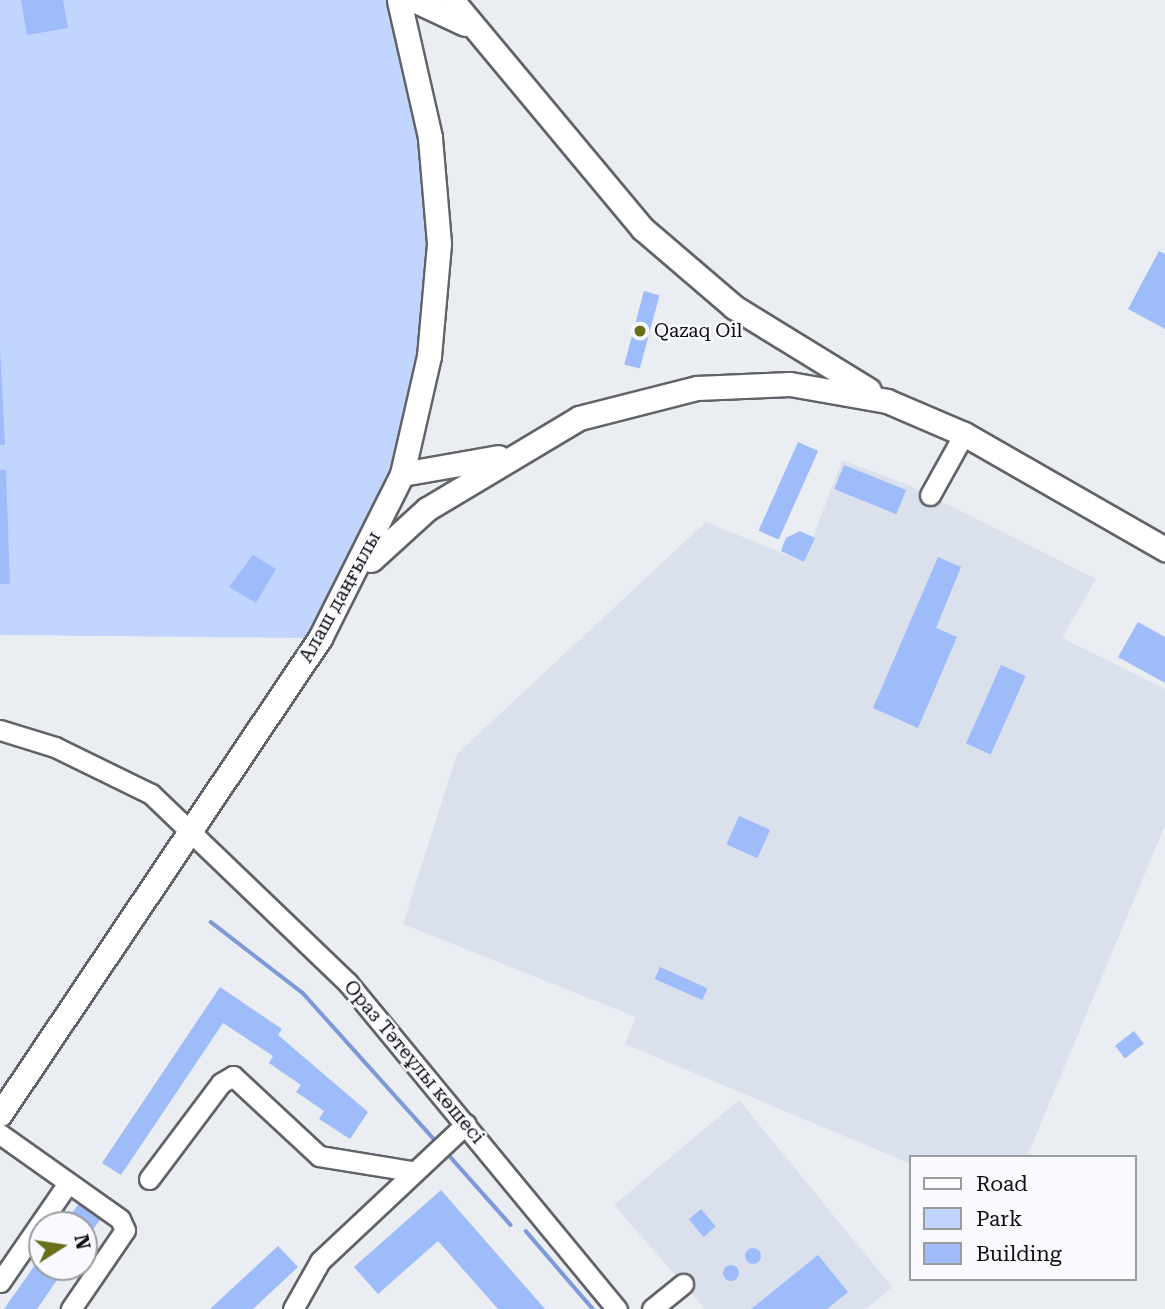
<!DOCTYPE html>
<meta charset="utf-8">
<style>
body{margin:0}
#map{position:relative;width:1165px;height:1309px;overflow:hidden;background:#eaedf2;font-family:"Roboto Serif",serif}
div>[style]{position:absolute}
.built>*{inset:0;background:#dae0ec}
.green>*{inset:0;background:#c2d5fe}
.stream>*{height:3.5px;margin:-1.75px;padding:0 1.75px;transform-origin:1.75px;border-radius:1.75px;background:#7e99d7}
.building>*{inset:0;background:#9ebbfa;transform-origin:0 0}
.round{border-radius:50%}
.roads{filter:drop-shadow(2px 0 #616368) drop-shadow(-2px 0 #616368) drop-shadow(0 2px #616368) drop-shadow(0 -2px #616368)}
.minor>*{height:19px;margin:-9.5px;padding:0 9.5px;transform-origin:9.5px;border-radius:9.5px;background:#fff}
.major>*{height:23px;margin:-11.5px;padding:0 11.5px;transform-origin:11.5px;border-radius:11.5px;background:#fff}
.dots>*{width:19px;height:19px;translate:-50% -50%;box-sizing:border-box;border:4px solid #f8faff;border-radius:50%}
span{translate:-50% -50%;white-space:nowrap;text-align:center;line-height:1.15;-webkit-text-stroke:5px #f8faff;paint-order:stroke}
.poi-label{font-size:19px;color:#0e0e10}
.left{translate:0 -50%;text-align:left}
.street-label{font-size:19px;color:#0e0e10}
.legend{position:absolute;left:909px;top:1155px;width:228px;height:126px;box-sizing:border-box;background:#f8faff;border:2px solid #9a9c9f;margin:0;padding:9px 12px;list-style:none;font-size:21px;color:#0e0e10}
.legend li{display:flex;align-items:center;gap:14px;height:35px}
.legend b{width:35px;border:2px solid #9a9c9f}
.north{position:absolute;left:28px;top:1211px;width:70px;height:70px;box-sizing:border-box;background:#f8faff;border:2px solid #9a9c9f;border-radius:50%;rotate:78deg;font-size:19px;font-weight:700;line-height:28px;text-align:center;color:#0e0e10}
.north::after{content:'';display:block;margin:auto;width:24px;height:32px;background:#687119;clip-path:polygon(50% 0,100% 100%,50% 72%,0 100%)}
</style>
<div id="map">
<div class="built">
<i style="clip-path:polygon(842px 460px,911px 486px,1096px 579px,1062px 638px,1165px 689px,1165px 825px,1027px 1157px,911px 1157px,911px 1164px,625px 1044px,636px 1017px,403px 924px,457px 754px,706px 522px,804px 562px)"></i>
<i style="clip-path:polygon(739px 1100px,892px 1287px,866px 1309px,705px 1309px,614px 1205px)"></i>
</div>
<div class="green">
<i style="clip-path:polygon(0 0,399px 0,437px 201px,418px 412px,320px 638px,0 635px)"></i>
</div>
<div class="stream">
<i style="left:211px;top:922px;width:116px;rotate:37.7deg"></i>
<i style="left:303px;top:993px;width:198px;rotate:48.1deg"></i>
<i style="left:447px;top:1153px;width:96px;rotate:48.4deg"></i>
<i style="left:526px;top:1231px;width:103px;rotate:49.3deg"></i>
</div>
<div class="building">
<i style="clip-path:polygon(21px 0,63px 0,68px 28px,27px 35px)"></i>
<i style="clip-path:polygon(1159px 251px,1165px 254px,1165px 329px,1128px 309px)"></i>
<i style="left:644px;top:291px;width:16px;height:76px;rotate:15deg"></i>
<i style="clip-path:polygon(0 347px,5px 445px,0 445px)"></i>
<i style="left:798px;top:442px;width:22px;height:97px;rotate:24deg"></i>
<i style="left:844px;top:465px;width:67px;height:26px;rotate:22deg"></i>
<i style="clip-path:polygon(0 470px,6px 470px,10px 584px,0 584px)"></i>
<i style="clip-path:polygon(800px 531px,815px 538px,804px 562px,781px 551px,786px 538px)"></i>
<i style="clip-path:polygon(253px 555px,276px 569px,256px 603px,229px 587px)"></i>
<i style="clip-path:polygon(938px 557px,961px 567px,936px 628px,957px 637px,918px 728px,873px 708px)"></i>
<i style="clip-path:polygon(1138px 622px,1165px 637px,1165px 683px,1118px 657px)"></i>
<i style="left:1001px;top:665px;width:27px;height:86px;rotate:24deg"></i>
<i style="left:739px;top:816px;width:34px;height:31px;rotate:24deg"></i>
<i style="left:660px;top:967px;width:52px;height:13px;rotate:24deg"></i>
<i style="clip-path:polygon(220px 987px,282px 1029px,278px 1035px,368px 1112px,350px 1139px,319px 1119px,324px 1111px,296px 1092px,301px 1085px,269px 1063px,273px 1056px,223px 1023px,121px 1175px,102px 1163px)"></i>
<i style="left:1134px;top:1031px;width:16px;height:24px;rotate:52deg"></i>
<i style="clip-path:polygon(441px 1190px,545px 1309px,498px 1309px,438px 1241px,378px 1294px,354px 1267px)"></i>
<i style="clip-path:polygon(80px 1202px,102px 1217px,84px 1242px,84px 1225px,63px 1225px)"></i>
<i style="left:701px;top:1209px;width:23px;height:16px;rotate:50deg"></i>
<i style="clip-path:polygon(278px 1246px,298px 1267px,253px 1309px,210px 1309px)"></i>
<i class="round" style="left:745px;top:1248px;width:16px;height:16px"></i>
<i style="clip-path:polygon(42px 1255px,42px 1267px,66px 1267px,37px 1309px,4px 1309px)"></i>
<i style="clip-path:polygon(818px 1255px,848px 1292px,827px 1309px,751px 1309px)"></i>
<i class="round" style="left:723px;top:1265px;width:16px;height:16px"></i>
</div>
<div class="roads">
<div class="minor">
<i style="left:930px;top:495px;width:70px;rotate:-60.9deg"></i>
<i style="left:0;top:730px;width:58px;rotate:17.2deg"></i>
<i style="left:55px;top:747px;width:107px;rotate:26.1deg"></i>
<i style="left:151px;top:794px;width:273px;rotate:43.8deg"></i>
<i style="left:348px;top:983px;width:423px;rotate:50.5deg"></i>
<i style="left:0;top:1134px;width:147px;rotate:35.3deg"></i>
<i style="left:120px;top:1219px;width:12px;rotate:66deg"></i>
<i style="left:125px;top:1230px;width:96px;rotate:124.4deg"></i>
<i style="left:149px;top:1179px;width:120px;rotate:-53.1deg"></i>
<i style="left:221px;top:1083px;width:14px;rotate:-30deg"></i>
<i style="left:233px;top:1076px;width:117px;rotate:42.9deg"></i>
<i style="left:319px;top:1156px;width:94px;rotate:9.2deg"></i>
<i style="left:0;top:1282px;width:120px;rotate:-55.5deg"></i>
<i style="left:293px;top:1309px;width:55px;rotate:-60.6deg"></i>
<i style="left:320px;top:1261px;width:200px;rotate:-43.2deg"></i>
<i style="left:652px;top:1309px;width:40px;rotate:-39deg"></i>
</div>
<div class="major">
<i style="left:414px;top:0;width:56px;rotate:25.2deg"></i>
<i style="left:452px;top:0;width:298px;rotate:50.2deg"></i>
<i style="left:643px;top:229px;width:120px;rotate:40.6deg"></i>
<i style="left:734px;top:307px;width:158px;rotate:31.6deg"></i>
<i style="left:402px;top:474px;width:98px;rotate:-9.9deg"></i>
<i style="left:371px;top:560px;width:76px;rotate:-42.3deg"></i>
<i style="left:427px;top:509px;width:177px;rotate:-30.9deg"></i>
<i style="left:579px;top:418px;width:122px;rotate:-14.3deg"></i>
<i style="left:697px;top:388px;width:93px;rotate:-2.5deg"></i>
<i style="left:790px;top:384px;width:98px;rotate:9.9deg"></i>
<i style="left:887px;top:401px;width:84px;rotate:23.2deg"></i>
<i style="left:964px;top:434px;width:232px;rotate:29.8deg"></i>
<i style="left:0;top:1114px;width:574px;rotate:-56.09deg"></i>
<i style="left:320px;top:638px;width:183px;rotate:-63.4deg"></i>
<i style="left:402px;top:474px;width:121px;rotate:-77.1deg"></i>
<i style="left:429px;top:356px;width:113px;rotate:-84.9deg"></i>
<i style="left:439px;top:243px;width:106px;rotate:-94.9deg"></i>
<i style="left:430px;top:137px;width:140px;rotate:-102.8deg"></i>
</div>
</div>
<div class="dots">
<i style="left:640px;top:331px;background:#687119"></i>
</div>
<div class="poi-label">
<span class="left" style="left:654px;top:331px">Qazaq Oil</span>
</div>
<div class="street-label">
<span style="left:340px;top:597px;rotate:-61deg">Алаш даңғылы</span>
<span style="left:414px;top:1062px;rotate:50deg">Ораз Тәтеұлы көшесі</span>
</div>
<ul class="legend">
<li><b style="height:9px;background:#fff"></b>Road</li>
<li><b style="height:19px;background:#c2d5fe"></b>Park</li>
<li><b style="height:19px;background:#9ebbfa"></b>Building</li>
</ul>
<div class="north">N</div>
</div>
